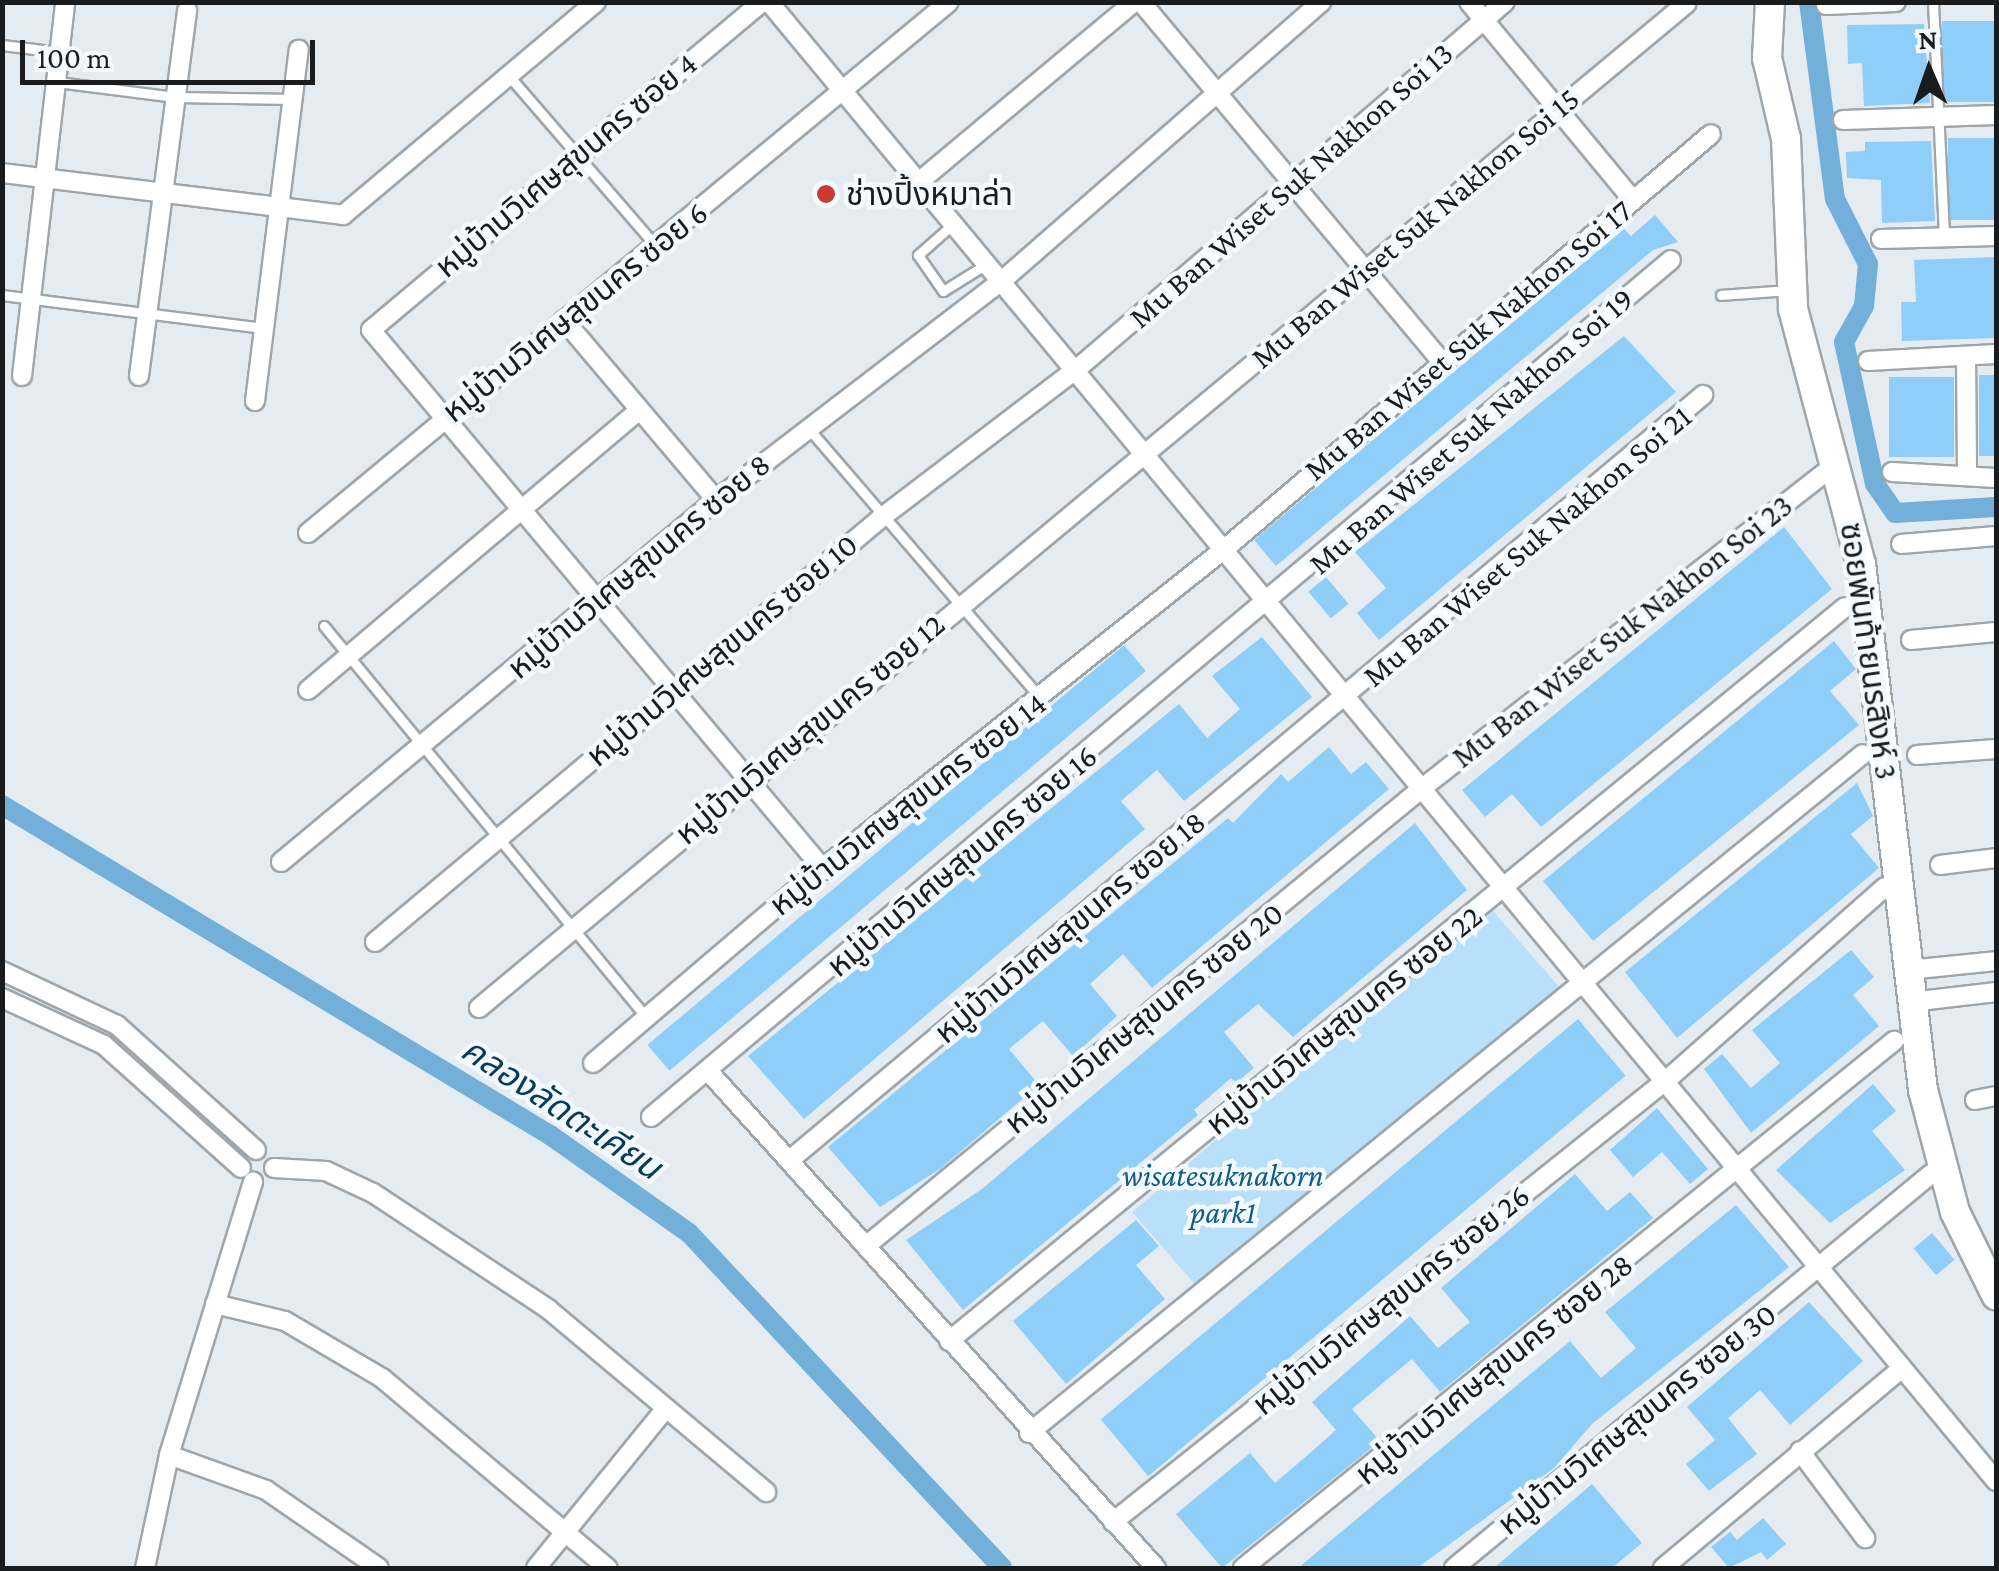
<!DOCTYPE html>
<meta charset="utf-8">
<style>
body{margin:0}
#map{position:relative;width:1999px;height:1571px;overflow:hidden;background:#e5ecf1;font-family:"Crimson Pro","Noto Sans Thai",serif}
div>[style]{position:absolute}
.green>*{inset:0;background:#b9e0fb;transform-origin:0 0}
.canal>*{height:20px;margin:-10px;padding:0 10px;transform-origin:10px;border-radius:10px;background:#72b0d9}
.building>*{inset:0;background:#8fcef8;transform-origin:0 0}
.roads{filter:drop-shadow(2px 0 #9fa6aa) drop-shadow(-2px 0 #9fa6aa) drop-shadow(0 2px #9fa6aa) drop-shadow(0 -2px #9fa6aa)}
.lane>*{height:9px;margin:-4.5px;padding:0 4.5px;transform-origin:4.5px;border-radius:4.5px;background:#fff}
.street>*{height:18px;margin:-9px;padding:0 9px;transform-origin:9px;border-radius:9px;background:#fff}
.secondary>*{height:28px;margin:-14px;padding:0 14px;transform-origin:14px;border-radius:14px;background:#fff}
.dots>*{width:28px;height:28px;translate:-50% -50%;box-sizing:border-box;border:5px solid #f2faff;border-radius:50%}
span{translate:-50% -50%;white-space:nowrap;text-align:center;line-height:1.15;-webkit-text-stroke:9px #f2faff;paint-order:stroke}
.street-label{font-size:32px;color:#191b1d}
.poi-label{font-size:32px;color:#191b1d}
.left{translate:0 -50%;text-align:left}
.park-label{font-size:32px;color:#125c84;font-style:italic}
.water-label{font-size:35px;color:#073b57;font-style:italic}
.frame{position:absolute;inset:0;border:5px solid #191b1d;pointer-events:none}
.north{position:absolute;left:1879px;top:20px;width:100px;height:100px;-webkit-text-stroke:8px #f2faff;paint-order:stroke;rotate:358deg;font-size:28px;font-weight:700;line-height:40px;text-align:center;color:#191b1d}
.north::after{content:'';display:block;margin:auto;width:35px;height:45px;background:#191b1d;clip-path:polygon(50% 0,100% 100%,50% 72%,0 100%)}
.scale{position:absolute;left:20px;top:40px;width:295px;height:45px;box-sizing:border-box;border:5px solid #191b1d;border-top:0;padding-left:12px;font-size:30px;line-height:35px;white-space:nowrap;color:#191b1d;-webkit-text-stroke:8px #f2faff;paint-order:stroke}
</style>
<div id="map">
<div class="green">
<i style="left:1487px;top:904px;width:110px;height:470px;rotate:49deg"></i>
</div>
<div class="canal">
<i style="left:1809px;top:2px;width:199px;rotate:82.5deg"></i>
<i style="left:1835px;top:199px;width:73px;rotate:63.1deg"></i>
<i style="left:1868px;top:264px;width:42px;rotate:95.4deg"></i>
<i style="left:1864px;top:306px;width:41px;rotate:119.1deg"></i>
<i style="left:1844px;top:342px;width:145px;rotate:77.7deg"></i>
<i style="left:1875px;top:484px;width:35px;rotate:55deg"></i>
<i style="left:1895px;top:513px;width:101px;rotate:-3.4deg"></i>
<i style="left:2px;top:805px;width:640px;rotate:31.06deg"></i>
<i style="left:550px;top:1135px;width:170px;rotate:35.2deg"></i>
<i style="left:689px;top:1233px;width:458px;rotate:46.9deg"></i>
</div>
<div class="building">
<i style="left:1996px;top:21px;width:81px;height:54px;rotate:90deg"></i>
<i style="clip-path:polygon(1924px 24px,1930px 103px,1864px 106px,1862px 63px,1848px 64px,1847px 25px)"></i>
<i style="left:1996px;top:138px;width:82px;height:48px;rotate:90deg"></i>
<i style="clip-path:polygon(1931px 141px,1935px 221px,1882px 223px,1881px 180px,1847px 178px,1846px 152px,1865px 151px,1865px 142px)"></i>
<i style="clip-path:polygon(1655px 215px,1678px 242px,1653px 250px,1276px 566px,1254px 540px,1624px 229px,1631px 236px)"></i>
<i style="clip-path:polygon(1996px 257px,1996px 338px,1902px 341px,1901px 302px,1916px 302px,1914px 260px)"></i>
<i style="clip-path:polygon(1624px 336px,1676px 392px,1379px 640px,1357px 613px,1386px 588px,1355px 552px)"></i>
<i style="left:1979px;top:375px;width:17px;height:81px"></i>
<i style="left:1954px;top:377px;width:80px;height:65px;rotate:90deg"></i>
<i style="clip-path:polygon(1784px 527px,1832px 589px,1541px 827px,1512px 794px,1485px 817px,1462px 790px)"></i>
<i style="left:1326px;top:577px;width:35px;height:23px;rotate:50deg"></i>
<i style="clip-path:polygon(1262px 637px,1312px 697px,1184px 801px,1157px 770px,1121px 801px,1145px 829px,804px 1119px,748px 1056px,1179px 704px,1207px 738px,1240px 709px,1212px 676px)"></i>
<i style="clip-path:polygon(1834px 641px,1856px 669px,1830px 691px,1859px 725px,1593px 941px,1543px 881px)"></i>
<i style="left:1124px;top:645px;width:34px;height:622px;rotate:50deg"></i>
<i style="clip-path:polygon(1329px 747px,1351px 774px,1366px 762px,1389px 789px,1152px 988px,1123px 954px,1090px 984px,1117px 1016px,1073px 1056px,1043px 1021px,1009px 1049px,1039px 1085px,940px 1169px,880px 1207px,828px 1147px,1228px 818px,1233px 823px,1281px 774px,1288px 782px)"></i>
<i style="clip-path:polygon(1857px 783px,1873px 816px,1851px 834px,1879px 868px,1677px 1038px,1625px 972px)"></i>
<i style="clip-path:polygon(1415px 823px,1467px 890px,1293px 1037px,1258px 1004px,1224px 1032px,1254px 1068px,1236px 1083px,1231px 1078px,1194px 1110px,1198px 1115px,963px 1310px,906px 1240px,982px 1189px)"></i>
<i style="clip-path:polygon(1851px 950px,1874px 977px,1853px 995px,1879px 1026px,1751px 1133px,1704px 1069px,1722px 1054px,1751px 1088px,1780px 1063px,1752px 1030px)"></i>
<i style="left:1578px;top:1019px;width:74px;height:623px;rotate:50deg"></i>
<i style="clip-path:polygon(1873px 1084px,1896px 1111px,1872px 1131px,1905px 1170px,1830px 1223px,1776px 1170px)"></i>
<i style="clip-path:polygon(1657px 1108px,1708px 1169px,1690px 1184px,1662px 1152px,1633px 1177px,1610px 1150px)"></i>
<i style="clip-path:polygon(1575px 1174px,1607px 1211px,1630px 1192px,1653px 1218px,1440px 1392px,1412px 1359px,1389px 1378px,1352px 1409px,1380px 1441px,1222px 1568px,1176px 1514px,1250px 1453px,1275px 1483px,1310px 1453px,1336px 1430px,1312px 1402px,1410px 1316px,1438px 1348px,1470px 1322px,1441px 1288px)"></i>
<i style="clip-path:polygon(1736px 1205px,1789px 1267px,1592px 1424px,1554px 1468px,1417px 1568px,1298px 1568px,1570px 1341px,1601px 1378px,1636px 1348px,1605px 1312px)"></i>
<i style="clip-path:polygon(1136px 1220px,1159px 1246px,1136px 1265px,1165px 1299px,1066px 1384px,1013px 1321px)"></i>
<i style="left:1932px;top:1233px;width:35px;height:24px;rotate:50deg"></i>
<i style="clip-path:polygon(1809px 1302px,1863px 1361px,1790px 1425px,1760px 1390px,1728px 1418px,1757px 1454px,1709px 1491px,1686px 1464px,1715px 1440px,1687px 1407px)"></i>
<i style="clip-path:polygon(1592px 1484px,1642px 1543px,1612px 1568px,1494px 1568px)"></i>
<i style="clip-path:polygon(1763px 1518px,1786px 1544px,1767px 1560px,1761px 1552px,1729px 1568px,1711px 1547px,1730px 1532px,1737px 1540px)"></i>
</div>
<div class="roads">
<div class="lane">
<i style="left:1933px;top:2px;width:236px;rotate:87.3deg"></i>
<i style="left:2px;top:45px;width:57px;rotate:7deg"></i>
<i style="left:509px;top:76px;width:223px;rotate:49.2deg"></i>
<i style="left:57px;top:82px;width:119px;rotate:7.2deg"></i>
<i style="left:175px;top:97px;width:117px;rotate:1deg"></i>
<i style="left:953px;top:224px;width:47px;rotate:138.5deg"></i>
<i style="left:918px;top:255px;width:44px;rotate:55.2deg"></i>
<i style="left:943px;top:291px;width:53px;rotate:-31.9deg"></i>
<i style="left:2px;top:295px;width:263px;rotate:7.2deg"></i>
<i style="left:1721px;top:295px;width:67px;rotate:-4.3deg"></i>
<i style="left:809px;top:429px;width:355px;rotate:49.3deg"></i>
<i style="left:324px;top:626px;width:507px;rotate:50.53deg"></i>
</div>
<div class="street">
<i style="left:762px;top:2px;width:510px;rotate:140.01deg"></i>
<i style="left:371px;top:330px;width:705px;rotate:50.01deg"></i>
<i style="left:769px;top:2px;width:1922px;rotate:50.32deg"></i>
<i style="left:1141px;top:2px;width:466px;rotate:50.1deg"></i>
<i style="left:1469px;top:2px;width:256px;rotate:50.4deg"></i>
<i style="left:1826px;top:5px;width:70px;rotate:-2.5deg"></i>
<i style="left:1843px;top:120px;width:153px;rotate:-1.9deg"></i>
<i style="left:2px;top:173px;width:344px;rotate:7deg"></i>
<i style="left:343px;top:215px;width:331px;rotate:-40.1deg"></i>
<i style="left:920px;top:181px;width:279px;rotate:-39.9deg"></i>
<i style="left:1881px;top:239px;width:115px;rotate:-1.5deg"></i>
<i style="left:564px;top:320px;width:236px;rotate:49.8deg"></i>
<i style="left:1966px;top:356px;width:120px;rotate:89.5deg"></i>
<i style="left:1868px;top:361px;width:128px;rotate:-3.1deg"></i>
<i style="left:22px;top:376px;width:376px;rotate:-83.4deg"></i>
<i style="left:139px;top:376px;width:369px;rotate:-82.5deg"></i>
<i style="left:255px;top:401px;width:354px;rotate:-82.9deg"></i>
<i style="left:1892px;top:472px;width:104px;rotate:3.3deg"></i>
<i style="left:308px;top:533px;width:832px;rotate:-39.64deg"></i>
<i style="left:1901px;top:544px;width:95px;rotate:-4.8deg"></i>
<i style="left:1911px;top:640px;width:85px;rotate:-5.4deg"></i>
<i style="left:308px;top:690px;width:429px;rotate:-40.2deg"></i>
<i style="left:1917px;top:755px;width:79px;rotate:-4.3deg"></i>
<i style="left:281px;top:862px;width:566px;rotate:-39.77deg"></i>
<i style="left:716px;top:500px;width:364px;rotate:-37.5deg"></i>
<i style="left:1005px;top:278px;width:420px;rotate:-41.1deg"></i>
<i style="left:1940px;top:865px;width:56px;rotate:-7.1deg"></i>
<i style="left:375px;top:942px;width:660px;rotate:-39.96deg"></i>
<i style="left:881px;top:518px;width:248px;rotate:-37.3deg"></i>
<i style="left:1078px;top:368px;width:562px;rotate:-40.6deg"></i>
<i style="left:1908px;top:970px;width:88px;rotate:-5.8deg"></i>
<i style="left:2px;top:971px;width:127px;rotate:25.2deg"></i>
<i style="left:117px;top:1025px;width:187px;rotate:42deg"></i>
<i style="left:2px;top:998px;width:112px;rotate:24.7deg"></i>
<i style="left:104px;top:1045px;width:184px;rotate:41.9deg"></i>
<i style="left:1911px;top:1002px;width:86px;rotate:-6.7deg"></i>
<i style="left:479px;top:1008px;width:1571px;rotate:-39.76deg"></i>
<i style="left:593px;top:1063px;width:275px;rotate:-40.4deg"></i>
<i style="left:802px;top:885px;width:543px;rotate:-38.5deg"></i>
<i style="left:1227px;top:547px;width:636px;rotate:-40.47deg"></i>
<i style="left:709px;top:1072px;width:668px;rotate:47.97deg"></i>
<i style="left:1975px;top:1100px;width:21px;rotate:-11deg"></i>
<i style="left:651px;top:1117px;width:1332px;rotate:-40.04deg"></i>
<i style="left:791px;top:1159px;width:1190px;rotate:-39.95deg"></i>
<i style="left:274px;top:1168px;width:52px;rotate:3.3deg"></i>
<i style="left:326px;top:1171px;width:52px;rotate:25.1deg"></i>
<i style="left:373px;top:1193px;width:210px;rotate:33.5deg"></i>
<i style="left:548px;top:1309px;width:285px;rotate:40deg"></i>
<i style="left:866px;top:1246px;width:719px;rotate:-39.47deg"></i>
<i style="left:1421px;top:789px;width:511px;rotate:-38.08deg"></i>
<i style="left:215px;top:1304px;width:72px;rotate:13.7deg"></i>
<i style="left:285px;top:1321px;width:113px;rotate:30.4deg"></i>
<i style="left:382px;top:1378px;width:295px;rotate:40.1deg"></i>
<i style="left:949px;top:1341px;width:1158px;rotate:-39.32deg"></i>
<i style="left:1029px;top:1433px;width:1075px;rotate:-39.15deg"></i>
<i style="left:1800px;top:1451px;width:109px;rotate:53.2deg"></i>
<i style="left:169px;top:1455px;width:103px;rotate:19.8deg"></i>
<i style="left:266px;top:1490px;width:137px;rotate:34.6deg"></i>
<i style="left:1113px;top:1522px;width:712px;rotate:-38.61deg"></i>
<i style="left:1669px;top:1078px;width:288px;rotate:-41.5deg"></i>
<i style="left:145px;top:1568px;width:116px;rotate:-78deg"></i>
<i style="left:169px;top:1455px;width:286px;rotate:-72.9deg"></i>
<i style="left:536px;top:1568px;width:206px;rotate:-50.9deg"></i>
<i style="left:1243px;top:1568px;width:838px;rotate:-38.99deg"></i>
<i style="left:1454px;top:1568px;width:619px;rotate:-39.56deg"></i>
<i style="left:1663px;top:1568px;width:310px;rotate:-39.9deg"></i>
</div>
<div class="secondary">
<i style="left:1770px;top:2px;width:56px;rotate:93.1deg"></i>
<i style="left:1767px;top:58px;width:83px;rotate:76.8deg"></i>
<i style="left:1786px;top:139px;width:170px;rotate:87.6deg"></i>
<i style="left:1793px;top:309px;width:264px;rotate:75.1deg"></i>
<i style="left:1861px;top:564px;width:530px;rotate:83.28deg"></i>
<i style="left:1923px;top:1090px;width:126px;rotate:75.3deg"></i>
<i style="left:1955px;top:1212px;width:93px;rotate:63.7deg"></i>
</div>
</div>
<div class="dots">
<i style="left:826px;top:194px;background:#c93c31"></i>
</div>
<div class="street-label">
<span style="left:566px;top:165px;rotate:-40deg">หมู่บ้านวิเศษสุขนคร ซอย 4</span>
<span style="left:1291px;top:185px;rotate:-41deg">Mu Ban Wiset Suk Nakhon Soi 13</span>
<span style="left:1415px;top:228px;rotate:-40deg">Mu Ban Wiset Suk Nakhon Soi 15</span>
<span style="left:575px;top:312px;rotate:-39deg">หมู่บ้านวิเศษสุขนคร ซอย 6</span>
<span style="left:1468px;top:340px;rotate:-40deg">Mu Ban Wiset Suk Nakhon Soi 17</span>
<span style="left:1471px;top:431px;rotate:-41deg">Mu Ban Wiset Suk Nakhon Soi 19</span>
<span style="left:1527px;top:546px;rotate:-40deg">Mu Ban Wiset Suk Nakhon Soi 21</span>
<span style="left:639px;top:566px;rotate:-40deg">หมู่บ้านวิเศษสุขนคร ซอย 8</span>
<span style="left:1622px;top:631px;rotate:-38deg">Mu Ban Wiset Suk Nakhon Soi 23</span>
<span style="left:722px;top:650px;rotate:-40deg">หมู่บ้านวิเศษสุขนคร ซอย 10</span>
<span style="left:1869px;top:651px;rotate:82deg">ซอยพันท้ายนรสิงห์ 3</span>
<span style="left:810px;top:729px;rotate:-40deg">หมู่บ้านวิเศษสุขนคร ซอย 12</span>
<span style="left:908px;top:804px;rotate:-38deg">หมู่บ้านวิเศษสุขนคร ซอย 14</span>
<span style="left:962px;top:861px;rotate:-40deg">หมู่บ้านวิเศษสุขนคร ซอย 16</span>
<span style="left:1070px;top:927px;rotate:-40deg">หมู่บ้านวิเศษสุขนคร ซอย 18</span>
<span style="left:1144px;top:1018px;rotate:-39deg">หมู่บ้านวิเศษสุขนคร ซอย 20</span>
<span style="left:1344px;top:1020px;rotate:-39deg">หมู่บ้านวิเศษสุขนคร ซอย 22</span>
<span style="left:1391px;top:1300px;rotate:-39deg">หมู่บ้านวิเศษสุขนคร ซอย 26</span>
<span style="left:1494px;top:1369px;rotate:-39deg">หมู่บ้านวิเศษสุขนคร ซอย 28</span>
<span style="left:1637px;top:1419px;rotate:-39deg">หมู่บ้านวิเศษสุขนคร ซอย 30</span>
</div>
<div class="poi-label">
<span class="left" style="left:846px;top:194px">ช่างปิ้งหมาล่า</span>
</div>
<div class="park-label">
<span style="left:1223px;top:1194px">wisatesuknakorn<br>park1</span>
</div>
<div class="water-label">
<span style="left:561px;top:1109px;rotate:33deg">คลองลัดตะเคียน</span>
</div>
<div class="frame"></div>
<div class="north">N</div>
<div class="scale">100 m</div>
</div>
